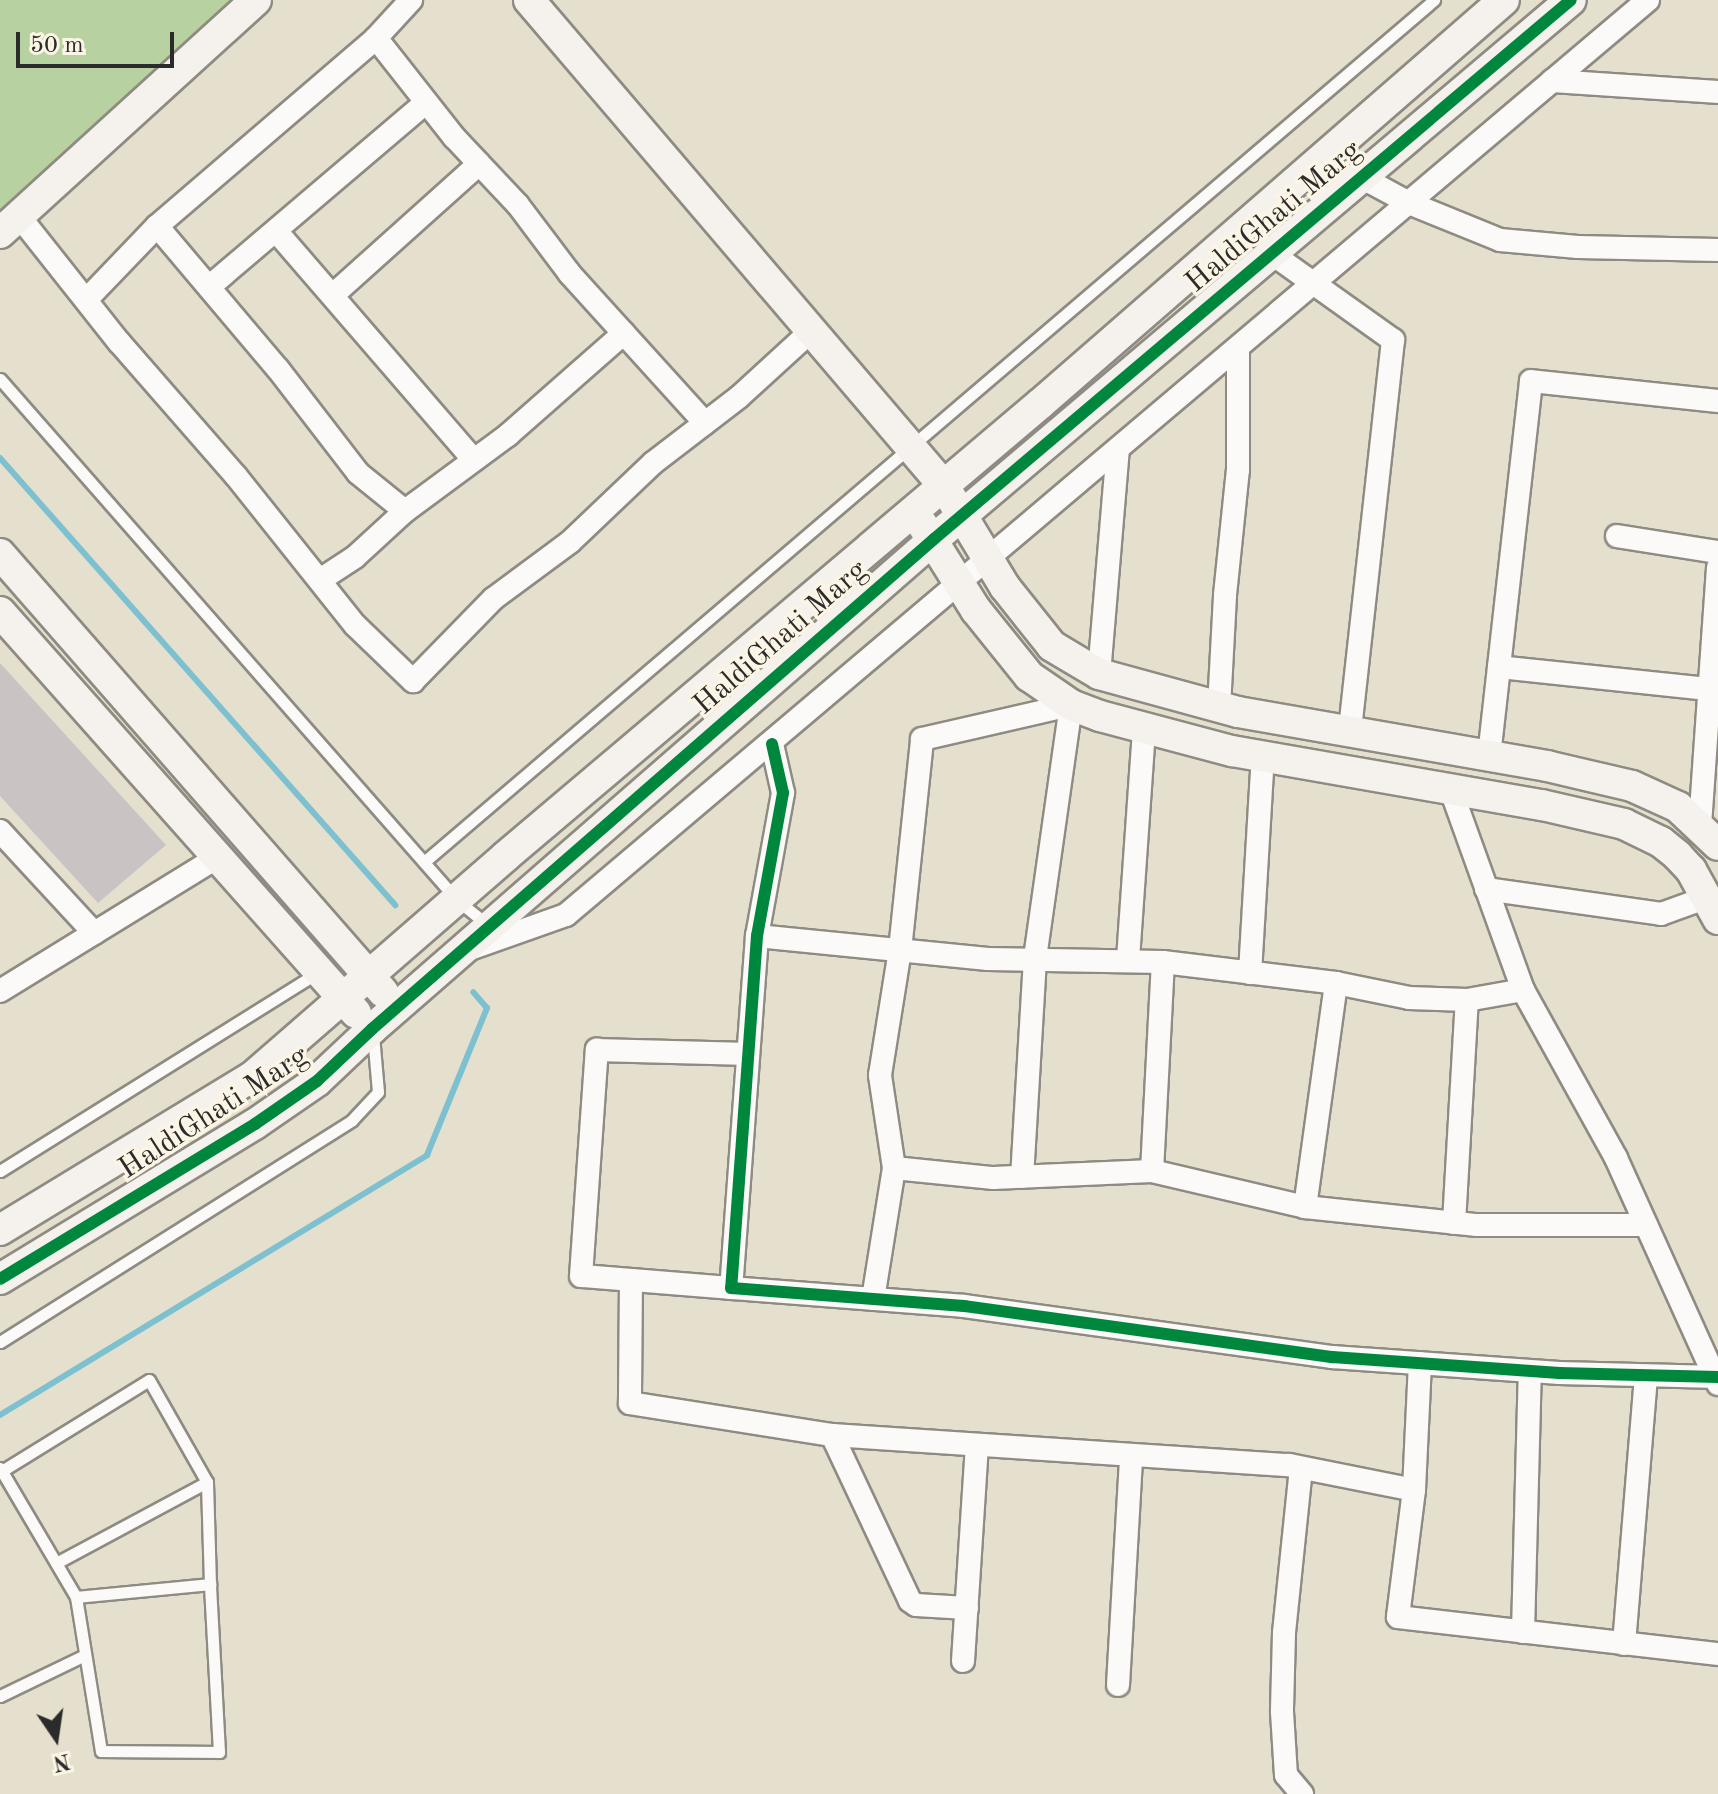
<!DOCTYPE html>
<style>
body{margin:0}
#map{position:relative;width:1718px;height:1794px;overflow:hidden;background:#e5dfce;font-family:"Old Standard TT",serif}
div>[style]{position:absolute}
.green>*{inset:0;background:#b7d2a0}
.stream>*{height:6px;margin:-3px;padding:0 3px;transform-origin:3px;border-radius:3px;background:#7dc0cf}
.building>*{inset:0;background:#c9c3c4}
.roads{filter:drop-shadow(2px 0 #8e8b82) drop-shadow(-2px 0 #8e8b82) drop-shadow(0 2px #8e8b82) drop-shadow(0 -2px #8e8b82)}
.lane>*{height:11px;margin:-5.5px;padding:0 5.5px;transform-origin:5.5px;border-radius:5.5px;background:#fbfaf8}
.street>*{height:22px;margin:-11px;padding:0 11px;transform-origin:11px;border-radius:11px;background:#fbfaf8}
.secondary>*{height:30px;margin:-15px;padding:0 15px;transform-origin:15px;border-radius:15px;background:#f5f2ed}
.cycleway>*{height:12px;margin:-6px;padding:0 6px;transform-origin:6px;border-radius:6px;background:#00873e}
span{translate:-50% -50%;white-space:nowrap;text-align:center;line-height:1.15;-webkit-text-stroke:7px #fcf5e5;paint-order:stroke}
.street-label{font-size:30px;color:#2b2b2b}
.north{position:absolute;left:16px;top:1698px;width:80px;height:80px;-webkit-text-stroke:6px #fcf5e5;paint-order:stroke;rotate:167deg;font-size:22px;font-weight:700;line-height:32px;text-align:center;color:#2b2b2b}
.north::after{content:'';display:block;margin:auto;width:28px;height:36px;background:#2b2b2b;clip-path:polygon(50% 0,100% 100%,50% 72%,0 100%)}
.scale{position:absolute;left:16px;top:32px;width:158px;height:36px;box-sizing:border-box;border:4px solid #2b2b2b;border-top:0;padding-left:10px;font-size:24px;line-height:28px;white-space:nowrap;color:#2b2b2b;-webkit-text-stroke:6px #fcf5e5;paint-order:stroke}
</style>
<div id="map">
<div class="green">
<i style="clip-path:polygon(0 0,233px 0,0 228px)"></i>
</div>
<div class="stream">
<i style="left:0;top:458px;width:597px;rotate:48.53deg"></i>
<i style="left:0;top:1415px;width:500px;rotate:-31.3deg"></i>
<i style="left:427px;top:1155px;width:159px;rotate:-67.8deg"></i>
<i style="left:487px;top:1008px;width:21px;rotate:-131deg"></i>
</div>
<div class="building">
<i style="clip-path:polygon(0 663px,166px 845px,98px 903px,0 796px)"></i>
</div>
<div class="roads">
<div class="lane">
<i style="left:0;top:379px;width:693px;rotate:48.74deg"></i>
<i style="left:457px;top:900px;width:38px;rotate:39deg"></i>
<i style="left:424px;top:862px;width:1328px;rotate:-40.48deg"></i>
<i style="left:0;top:1171px;width:374px;rotate:-32deg"></i>
<i style="left:0;top:1342px;width:416px;rotate:-32.2deg"></i>
<i style="left:352px;top:1120px;width:38px;rotate:-47deg"></i>
<i style="left:378px;top:1092px;width:57px;rotate:-95deg"></i>
<i style="left:0;top:1468px;width:150px;rotate:59.5deg"></i>
<i style="left:76px;top:1597px;width:156px;rotate:80.8deg"></i>
<i style="left:101px;top:1751px;width:118px;rotate:0.5deg"></i>
<i style="left:219px;top:1752px;width:168px;rotate:-93.1deg"></i>
<i style="left:0;top:1472px;width:175px;rotate:-31.7deg"></i>
<i style="left:149px;top:1380px;width:117px;rotate:60.4deg"></i>
<i style="left:207px;top:1482px;width:171px;rotate:151.8deg"></i>
<i style="left:76px;top:1597px;width:135px;rotate:-5.5deg"></i>
<i style="left:210px;top:1584px;width:102px;rotate:-91.7deg"></i>
<i style="left:0;top:1696px;width:94px;rotate:-25.8deg"></i>
</div>
<div class="street">
<i style="left:376px;top:38px;width:126px;rotate:51.8deg"></i>
<i style="left:454px;top:137px;width:93px;rotate:46.7deg"></i>
<i style="left:518px;top:205px;width:86px;rotate:53deg"></i>
<i style="left:570px;top:274px;width:201px;rotate:47.8deg"></i>
<i style="left:1552px;top:81px;width:166px;rotate:3.8deg"></i>
<i style="left:1361px;top:177px;width:55px;rotate:28.4deg"></i>
<i style="left:1409px;top:203px;width:98px;rotate:22.1deg"></i>
<i style="left:1500px;top:240px;width:78px;rotate:5.1deg"></i>
<i style="left:1578px;top:247px;width:140px;rotate:1.2deg"></i>
<i style="left:19px;top:216px;width:161px;rotate:51.6deg"></i>
<i style="left:119px;top:342px;width:178px;rotate:48.9deg"></i>
<i style="left:236px;top:476px;width:191px;rotate:51.4deg"></i>
<i style="left:355px;top:625px;width:81px;rotate:44deg"></i>
<i style="left:413px;top:681px;width:115px;rotate:-45.7deg"></i>
<i style="left:493px;top:599px;width:96px;rotate:-36.5deg"></i>
<i style="left:570px;top:542px;width:115px;rotate:-43.6deg"></i>
<i style="left:653px;top:463px;width:108px;rotate:-37.5deg"></i>
<i style="left:739px;top:397px;width:98px;rotate:-42.5deg"></i>
<i style="left:157px;top:226px;width:187px;rotate:49.8deg"></i>
<i style="left:278px;top:369px;width:131px;rotate:52.4deg"></i>
<i style="left:358px;top:473px;width:60px;rotate:39deg"></i>
<i style="left:277px;top:232px;width:301px;rotate:49.2deg"></i>
<i style="left:1271px;top:253px;width:150px;rotate:35.5deg"></i>
<i style="left:1393px;top:340px;width:393px;rotate:96.3deg"></i>
<i style="left:209px;top:287px;width:285px;rotate:-40.4deg"></i>
<i style="left:334px;top:294px;width:195px;rotate:-41.9deg"></i>
<i style="left:87px;top:299px;width:101px;rotate:-46.2deg"></i>
<i style="left:157px;top:226px;width:289px;rotate:-40.6deg"></i>
<i style="left:376px;top:38px;width:52px;rotate:-47.4deg"></i>
<i style="left:1617px;top:536px;width:102px;rotate:9deg"></i>
<i style="left:320px;top:580px;width:42px;rotate:-33.3deg"></i>
<i style="left:355px;top:557px;width:68px;rotate:-42.6deg"></i>
<i style="left:405px;top:511px;width:128px;rotate:-36.4deg"></i>
<i style="left:508px;top:435px;width:154px;rotate:-41.3deg"></i>
<i style="left:1499px;top:667px;width:211px;rotate:6deg"></i>
<i style="left:1099px;top:674px;width:225px;rotate:-85.2deg"></i>
<i style="left:1219px;top:707px;width:112px;rotate:-86.9deg"></i>
<i style="left:1225px;top:595px;width:126px;rotate:-84.1deg"></i>
<i style="left:1238px;top:470px;width:122px;rotate:-90deg"></i>
<i style="left:772px;top:744px;width:50px;rotate:77.3deg"></i>
<i style="left:783px;top:793px;width:145px;rotate:100.3deg"></i>
<i style="left:757px;top:936px;width:353px;rotate:94.2deg"></i>
<i style="left:731px;top:1288px;width:234px;rotate:4.4deg"></i>
<i style="left:964px;top:1306px;width:372px;rotate:7.9deg"></i>
<i style="left:1332px;top:1357px;width:228px;rotate:4deg"></i>
<i style="left:1559px;top:1373px;width:159px;rotate:1.4deg"></i>
<i style="left:1489px;top:756px;width:377px;rotate:-83.6deg"></i>
<i style="left:1531px;top:381px;width:188px;rotate:6.1deg"></i>
<i style="left:1451px;top:790px;width:213px;rotate:70.2deg"></i>
<i style="left:1700px;top:825px;width:258px;rotate:-86deg"></i>
<i style="left:0;top:831px;width:139px;rotate:47.3deg"></i>
<i style="left:1486px;top:889px;width:177px;rotate:8.1deg"></i>
<i style="left:1661px;top:914px;width:50px;rotate:-19.9deg"></i>
<i style="left:757px;top:936px;width:232px;rotate:5.7deg"></i>
<i style="left:988px;top:959px;width:175px;rotate:1deg"></i>
<i style="left:1163px;top:962px;width:174px;rotate:6.9deg"></i>
<i style="left:1336px;top:983px;width:75px;rotate:11.6deg"></i>
<i style="left:1409px;top:998px;width:58px;rotate:2deg"></i>
<i style="left:1467px;top:1000px;width:57px;rotate:-10.1deg"></i>
<i style="left:1523px;top:990px;width:192px;rotate:61deg"></i>
<i style="left:1616px;top:1158px;width:248px;rotate:65.7deg"></i>
<i style="left:470px;top:949px;width:102px;rotate:-19.5deg"></i>
<i style="left:566px;top:915px;width:1417px;rotate:-40.22deg"></i>
<i style="left:1128px;top:959px;width:232px;rotate:-86deg"></i>
<i style="left:1250px;top:973px;width:217px;rotate:-86.6deg"></i>
<i style="left:0;top:991px;width:254px;rotate:-31.6deg"></i>
<i style="left:894px;top:1168px;width:100px;rotate:5.8deg"></i>
<i style="left:993px;top:1178px;width:159px;rotate:-2.5deg"></i>
<i style="left:1152px;top:1171px;width:157px;rotate:13.2deg"></i>
<i style="left:1305px;top:1207px;width:173px;rotate:6deg"></i>
<i style="left:1477px;top:1225px;width:169px"></i>
<i style="left:1152px;top:1171px;width:209px;rotate:-87deg"></i>
<i style="left:1305px;top:1207px;width:226px;rotate:-82.1deg"></i>
<i style="left:1454px;top:1223px;width:223px;rotate:-86.7deg"></i>
<i style="left:631px;top:1280px;width:123px;rotate:90.5deg"></i>
<i style="left:630px;top:1403px;width:205px;rotate:9deg"></i>
<i style="left:832px;top:1435px;width:458px;rotate:3.8deg"></i>
<i style="left:1289px;top:1465px;width:127px;rotate:11.3deg"></i>
<i style="left:1414px;top:1490px;width:128px;rotate:97.2deg"></i>
<i style="left:1398px;top:1617px;width:322px;rotate:6.6deg"></i>
<i style="left:731px;top:1288px;width:150px;rotate:-175.4deg"></i>
<i style="left:581px;top:1276px;width:227px;rotate:-86deg"></i>
<i style="left:597px;top:1050px;width:151px;rotate:1.5deg"></i>
<i style="left:873px;top:1299px;width:133px;rotate:-80.9deg"></i>
<i style="left:894px;top:1168px;width:94px;rotate:-98.6deg"></i>
<i style="left:880px;top:1075px;width:127px;rotate:-80.9deg"></i>
<i style="left:900px;top:950px;width:212px;rotate:-84deg"></i>
<i style="left:922px;top:739px;width:153px;rotate:-12.9deg"></i>
<i style="left:1071px;top:705px;width:257px;rotate:98.1deg"></i>
<i style="left:1035px;top:959px;width:218px;rotate:93.4deg"></i>
<i style="left:832px;top:1435px;width:183px;rotate:64.8deg"></i>
<i style="left:910px;top:1601px;width:7px;rotate:34deg"></i>
<i style="left:916px;top:1605px;width:51px;rotate:3.4deg"></i>
<i style="left:1301px;top:1468px;width:166px;rotate:95.9deg"></i>
<i style="left:1284px;top:1633px;width:79px;rotate:91.5deg"></i>
<i style="left:1282px;top:1712px;width:63px;rotate:86.4deg"></i>
<i style="left:1286px;top:1775px;width:25px;rotate:50deg"></i>
<i style="left:1414px;top:1490px;width:127px;rotate:-87.3deg"></i>
<i style="left:1523px;top:1632px;width:261px;rotate:-88.5deg"></i>
<i style="left:1624px;top:1644px;width:269px;rotate:-85.3deg"></i>
<i style="left:963px;top:1661px;width:215px;rotate:-86.3deg"></i>
<i style="left:1118px;top:1685px;width:228px;rotate:-86.7deg"></i>
</div>
<div class="secondary">
<i style="left:529px;top:0;width:639px;rotate:49.51deg"></i>
<i style="left:944px;top:486px;width:118px;rotate:58.9deg"></i>
<i style="left:1005px;top:587px;width:75px;rotate:51.5deg"></i>
<i style="left:1052px;top:646px;width:55px;rotate:30.8deg"></i>
<i style="left:1099px;top:674px;width:144px;rotate:15.3deg"></i>
<i style="left:1238px;top:712px;width:314px;rotate:9.9deg"></i>
<i style="left:1547px;top:766px;width:87px;rotate:13.2deg"></i>
<i style="left:1632px;top:786px;width:51px;rotate:24.5deg"></i>
<i style="left:1678px;top:807px;width:55px;rotate:43.5deg"></i>
<i style="left:0;top:233px;width:346px;rotate:-42.3deg"></i>
<i style="left:922px;top:524px;width:102px;rotate:57.9deg"></i>
<i style="left:976px;top:610px;width:85px;rotate:51.2deg"></i>
<i style="left:1029px;top:676px;width:51px;rotate:34.6deg"></i>
<i style="left:1071px;top:705px;width:31px;rotate:21deg"></i>
<i style="left:1100px;top:716px;width:137px;rotate:14.9deg"></i>
<i style="left:1232px;top:751px;width:315px;rotate:9.9deg"></i>
<i style="left:1542px;top:805px;width:84px;rotate:13deg"></i>
<i style="left:1624px;top:824px;width:41px;rotate:25.9deg"></i>
<i style="left:1661px;top:842px;width:21px;rotate:39deg"></i>
<i style="left:1677px;top:855px;width:21px;rotate:47deg"></i>
<i style="left:1691px;top:870px;width:56px;rotate:61.1deg"></i>
<i style="left:0;top:554px;width:582px;rotate:48.83deg"></i>
<i style="left:0;top:612px;width:536px;rotate:48.4deg"></i>
<i style="left:0;top:1230px;width:295px;rotate:-31.3deg"></i>
<i style="left:252px;top:1077px;width:337px;rotate:-41deg"></i>
<i style="left:506px;top:856px;width:700px;rotate:-40.25deg"></i>
<i style="left:1040px;top:404px;width:615px;rotate:-41.05deg"></i>
<i style="left:0;top:1279px;width:298px;rotate:-31.3deg"></i>
<i style="left:255px;top:1124px;width:75px;rotate:-34.7deg"></i>
<i style="left:317px;top:1081px;width:76px;rotate:-43.4deg"></i>
<i style="left:372px;top:1029px;width:746px;rotate:-41.08deg"></i>
<i style="left:934px;top:539px;width:834px;rotate:-40.24deg"></i>
</div>
</div>
<div class="cycleway">
<i style="left:772px;top:744px;width:50px;rotate:77.3deg"></i>
<i style="left:783px;top:793px;width:145px;rotate:100.3deg"></i>
<i style="left:757px;top:936px;width:353px;rotate:94.2deg"></i>
<i style="left:731px;top:1288px;width:234px;rotate:4.4deg"></i>
<i style="left:964px;top:1306px;width:372px;rotate:7.9deg"></i>
<i style="left:1332px;top:1357px;width:228px;rotate:4deg"></i>
<i style="left:1559px;top:1373px;width:159px;rotate:1.4deg"></i>
<i style="left:0;top:1279px;width:298px;rotate:-31.3deg"></i>
<i style="left:255px;top:1124px;width:75px;rotate:-34.7deg"></i>
<i style="left:317px;top:1081px;width:76px;rotate:-43.4deg"></i>
<i style="left:372px;top:1029px;width:746px;rotate:-41.08deg"></i>
<i style="left:934px;top:539px;width:834px;rotate:-40.24deg"></i>
</div>
<div class="street-label">
<span style="left:1274px;top:217px;rotate:-40deg">HaldiGhati Marg</span>
<span style="left:781px;top:638px;rotate:-41deg">HaldiGhati Marg</span>
<span style="left:214px;top:1113px;rotate:-33deg">HaldiGhati Marg</span>
</div>
<div class="north">N</div>
<div class="scale">50 m</div>
</div>
